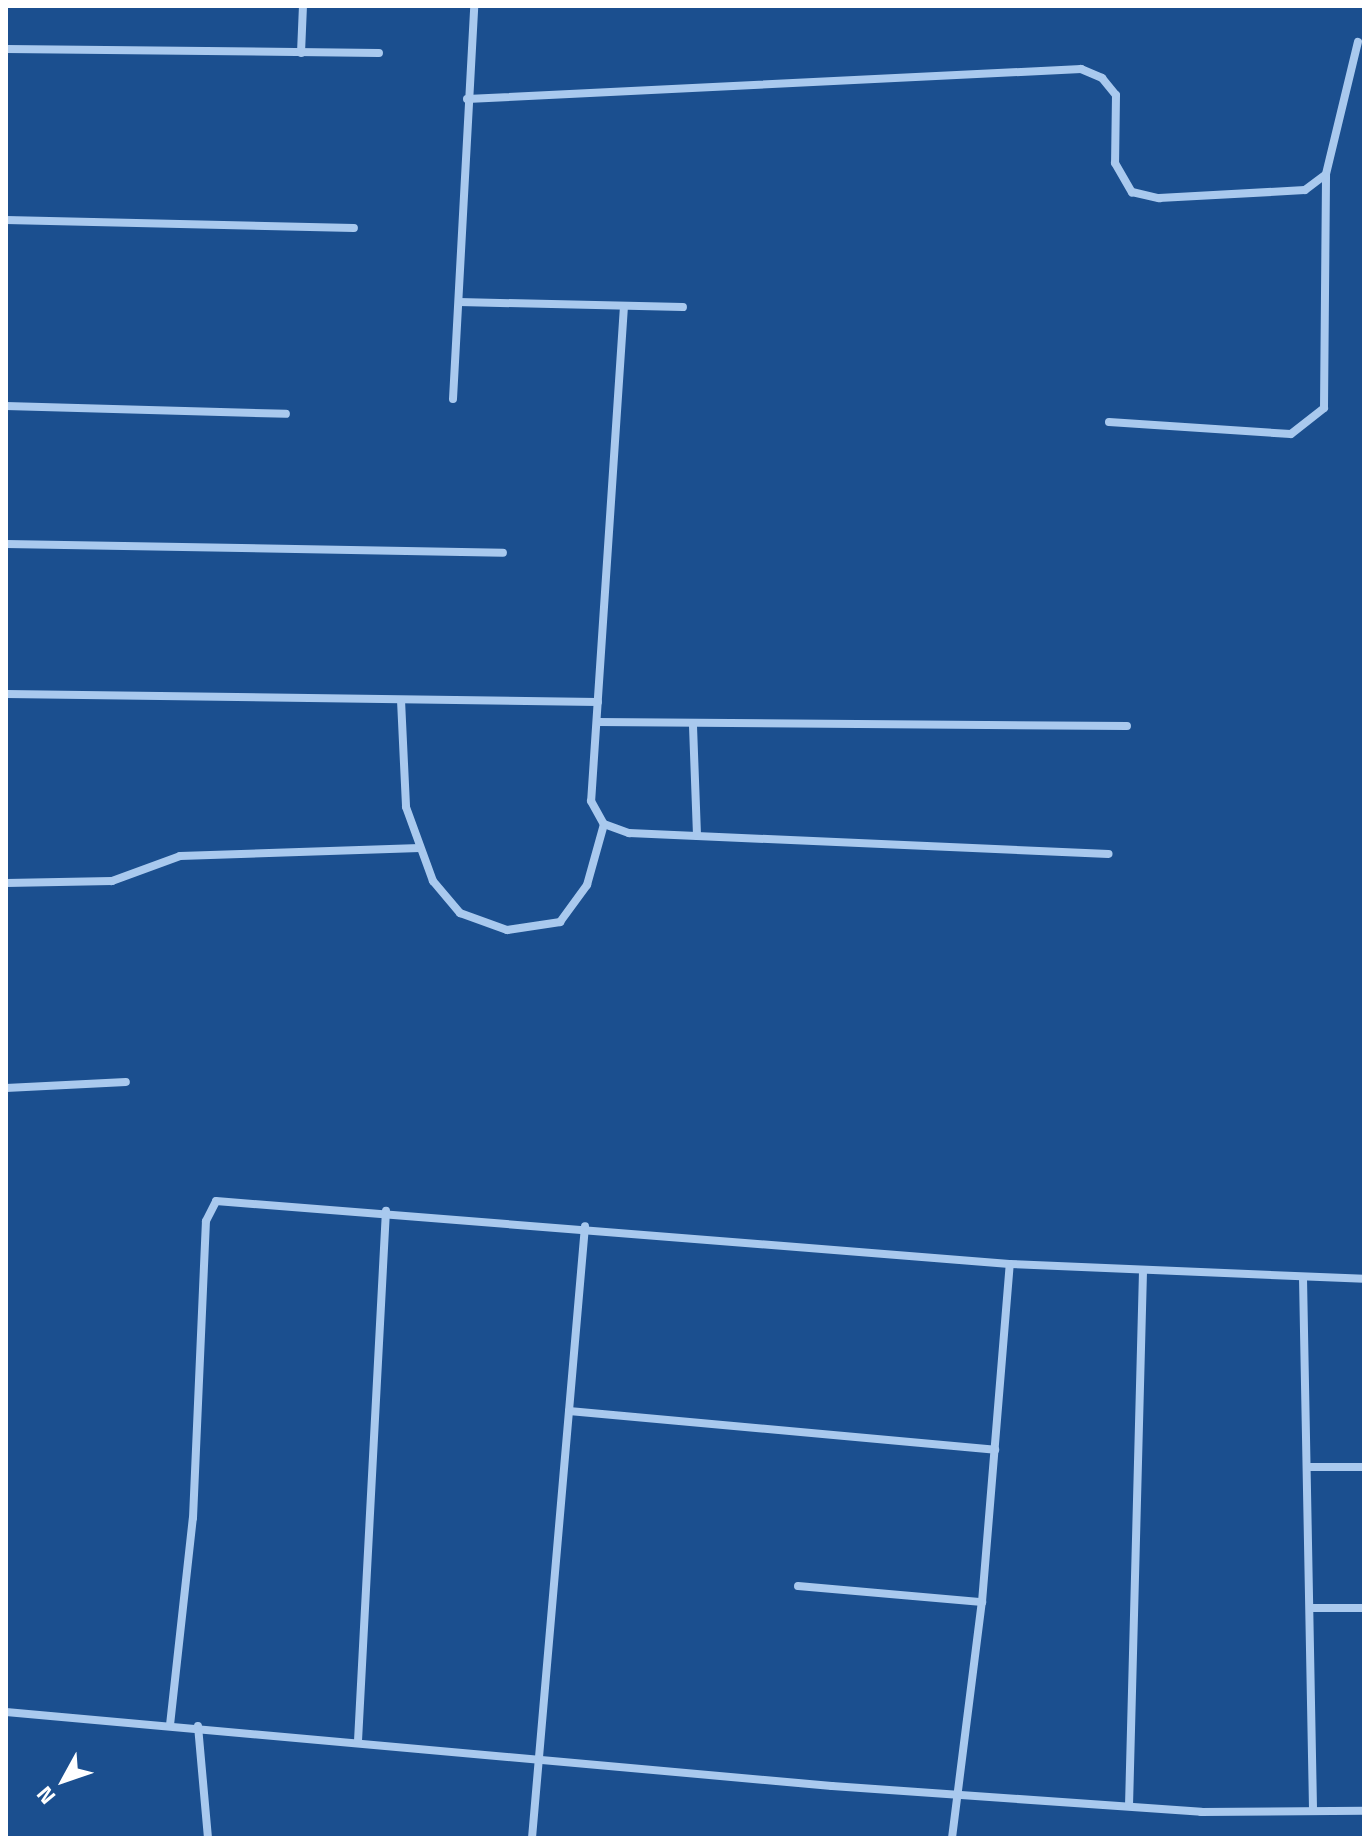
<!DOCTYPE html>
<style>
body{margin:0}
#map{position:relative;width:1370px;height:1844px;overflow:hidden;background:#1b4f8f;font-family:"Titillium Web",sans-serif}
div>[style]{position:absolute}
.street>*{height:8px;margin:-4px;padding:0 4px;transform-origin:4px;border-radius:4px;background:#a9c9ee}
span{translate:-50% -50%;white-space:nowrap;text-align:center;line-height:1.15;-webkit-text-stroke:6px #1b4f8f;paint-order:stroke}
.frame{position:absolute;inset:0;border:8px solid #fff;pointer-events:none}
.north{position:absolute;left:24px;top:1740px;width:80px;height:80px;-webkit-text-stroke:6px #1b4f8f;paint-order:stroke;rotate:230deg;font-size:22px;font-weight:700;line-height:32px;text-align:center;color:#fff}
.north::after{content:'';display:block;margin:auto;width:28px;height:36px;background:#fff;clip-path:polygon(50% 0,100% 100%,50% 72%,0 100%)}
</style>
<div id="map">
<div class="street">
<i style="left:6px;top:49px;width:373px;rotate:0.6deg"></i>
<i style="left:301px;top:53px;width:47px;rotate:-87.6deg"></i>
<i style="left:467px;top:99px;width:615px;rotate:-2.8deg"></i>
<i style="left:1081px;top:69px;width:23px;rotate:23deg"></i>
<i style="left:1102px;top:78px;width:22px;rotate:51deg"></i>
<i style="left:1116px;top:95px;width:68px;rotate:90.8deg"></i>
<i style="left:1115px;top:163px;width:34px;rotate:60deg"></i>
<i style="left:1132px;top:192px;width:28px;rotate:13deg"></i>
<i style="left:1159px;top:198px;width:146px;rotate:-3.1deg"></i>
<i style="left:1305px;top:190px;width:26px;rotate:-37deg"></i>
<i style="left:1326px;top:174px;width:136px;rotate:-76.4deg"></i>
<i style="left:6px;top:220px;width:348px;rotate:1.3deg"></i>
<i style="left:459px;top:302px;width:224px;rotate:1.3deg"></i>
<i style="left:624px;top:306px;width:496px;rotate:93.8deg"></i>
<i style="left:591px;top:801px;width:26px;rotate:61deg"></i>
<i style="left:604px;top:824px;width:27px;rotate:20deg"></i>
<i style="left:629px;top:833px;width:480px;rotate:2.5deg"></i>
<i style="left:453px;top:399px;width:394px;rotate:-86.9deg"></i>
<i style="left:6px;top:406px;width:280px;rotate:1.6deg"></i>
<i style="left:1109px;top:422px;width:182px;rotate:3.8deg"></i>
<i style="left:1291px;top:434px;width:42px;rotate:-38.2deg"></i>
<i style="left:1324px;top:408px;width:233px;rotate:-89.5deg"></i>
<i style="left:6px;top:544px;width:497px;rotate:1deg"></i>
<i style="left:6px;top:694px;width:592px;rotate:0.77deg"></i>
<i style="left:401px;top:700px;width:107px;rotate:87.3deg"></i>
<i style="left:406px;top:807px;width:79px;rotate:70deg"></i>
<i style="left:433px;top:881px;width:42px;rotate:49.8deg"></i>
<i style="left:460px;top:913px;width:50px;rotate:19.9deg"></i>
<i style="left:507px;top:930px;width:54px;rotate:-8.6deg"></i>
<i style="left:560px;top:922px;width:46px;rotate:-53.9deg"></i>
<i style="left:587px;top:885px;width:63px;rotate:-74.4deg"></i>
<i style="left:597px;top:722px;width:530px;rotate:0.43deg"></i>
<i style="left:693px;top:726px;width:110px;rotate:87.9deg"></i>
<i style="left:6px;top:883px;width:106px;rotate:-1.1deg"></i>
<i style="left:112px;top:881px;width:72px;rotate:-20.2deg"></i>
<i style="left:180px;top:856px;width:240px;rotate:-1.9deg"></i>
<i style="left:6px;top:1088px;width:120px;rotate:-2.9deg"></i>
<i style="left:1303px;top:1278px;width:532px;rotate:88.92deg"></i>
<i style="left:569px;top:1411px;width:428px;rotate:5.2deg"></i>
<i style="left:1310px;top:1467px;width:54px"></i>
<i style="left:798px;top:1586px;width:185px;rotate:5deg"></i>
<i style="left:1313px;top:1608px;width:51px"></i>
<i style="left:6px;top:1712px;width:829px;rotate:5.12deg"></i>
<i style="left:832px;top:1786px;width:370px;rotate:4deg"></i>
<i style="left:1201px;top:1812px;width:163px;rotate:-0.4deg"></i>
<i style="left:170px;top:1725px;width:208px;rotate:-83.7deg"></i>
<i style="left:193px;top:1518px;width:297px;rotate:-87.5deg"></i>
<i style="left:206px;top:1221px;width:22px;rotate:-63deg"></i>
<i style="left:216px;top:1201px;width:796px;rotate:4.54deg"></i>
<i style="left:1010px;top:1264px;width:354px;rotate:2.4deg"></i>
<i style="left:198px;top:1726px;width:112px;rotate:84.9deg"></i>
<i style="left:358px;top:1741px;width:531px;rotate:-86.98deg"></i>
<i style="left:1129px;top:1806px;width:534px;rotate:-88.5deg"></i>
<i style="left:532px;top:1838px;width:614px;rotate:-85.05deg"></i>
<i style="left:952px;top:1838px;width:238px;rotate:-82.8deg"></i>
<i style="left:982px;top:1602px;width:339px;rotate:-85.3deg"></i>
</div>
<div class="frame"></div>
<div class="north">N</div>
</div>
